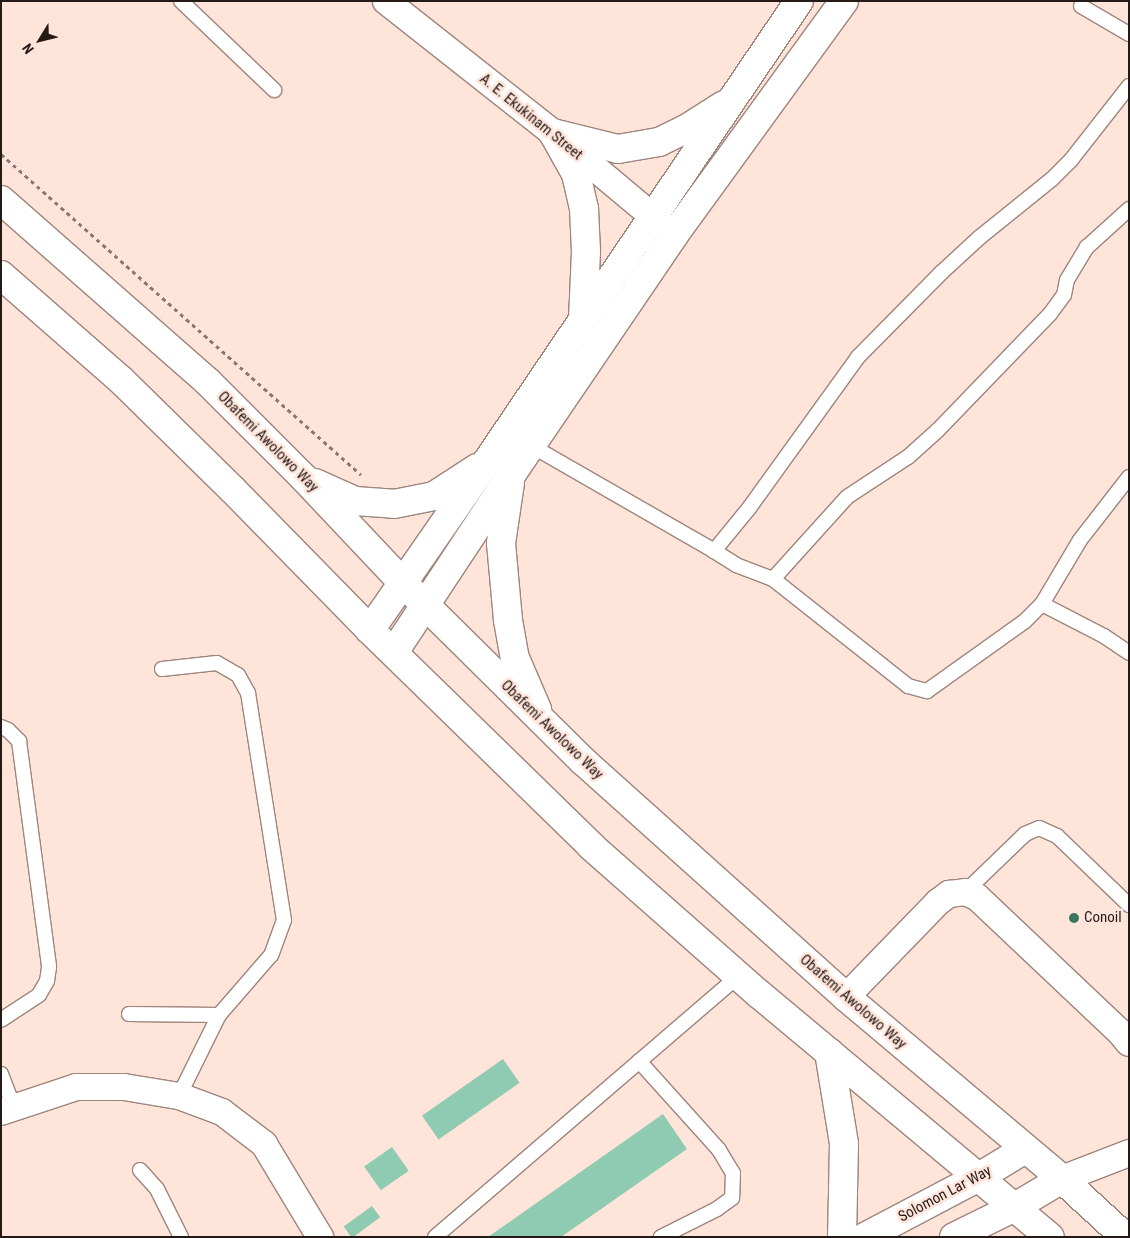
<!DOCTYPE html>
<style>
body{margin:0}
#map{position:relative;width:1130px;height:1238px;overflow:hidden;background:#ffe4da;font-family:"Roboto Condensed",sans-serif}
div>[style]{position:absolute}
.building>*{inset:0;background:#8fcbb2;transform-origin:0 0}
.path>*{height:3px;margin-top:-1.5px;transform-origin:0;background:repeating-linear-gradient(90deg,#897771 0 4px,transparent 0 8px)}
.roads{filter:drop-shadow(1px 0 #9e857c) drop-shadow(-1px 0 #9e857c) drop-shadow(0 1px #9e857c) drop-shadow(0 -1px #9e857c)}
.service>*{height:14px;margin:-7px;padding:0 7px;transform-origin:7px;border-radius:7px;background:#fff}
.minor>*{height:26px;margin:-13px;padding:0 13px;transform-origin:13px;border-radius:13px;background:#fff}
.tertiary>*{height:28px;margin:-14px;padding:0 14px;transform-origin:14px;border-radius:14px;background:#fff}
.secondary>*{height:28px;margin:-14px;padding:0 14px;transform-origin:14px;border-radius:14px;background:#fff}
.dots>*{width:14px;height:14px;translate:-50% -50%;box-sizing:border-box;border:2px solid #ffe4da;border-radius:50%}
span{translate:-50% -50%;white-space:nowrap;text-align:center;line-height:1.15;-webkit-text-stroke:5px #ffe4da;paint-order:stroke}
.street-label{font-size:15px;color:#241a17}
.poi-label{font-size:15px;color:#241a17}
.left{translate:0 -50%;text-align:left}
.frame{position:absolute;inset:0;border:2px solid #241a17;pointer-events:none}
.north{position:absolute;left:15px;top:15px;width:50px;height:50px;-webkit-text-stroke:4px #ffe4da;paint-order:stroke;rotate:234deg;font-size:14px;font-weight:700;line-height:20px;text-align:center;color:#241a17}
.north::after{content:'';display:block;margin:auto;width:18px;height:22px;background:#241a17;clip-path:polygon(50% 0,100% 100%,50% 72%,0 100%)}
</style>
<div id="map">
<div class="building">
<i style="left:503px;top:1059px;width:29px;height:99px;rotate:55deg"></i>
<i style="clip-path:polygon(663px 1114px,687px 1149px,561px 1237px,488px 1237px)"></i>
<i style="left:392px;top:1147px;width:29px;height:34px;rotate:55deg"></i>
<i style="left:372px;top:1206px;width:14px;height:35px;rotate:54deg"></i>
</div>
<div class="path">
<i style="left:1px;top:154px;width:482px;rotate:41.7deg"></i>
</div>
<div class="roads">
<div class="service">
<i style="left:181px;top:1px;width:129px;rotate:43.7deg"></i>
<i style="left:1081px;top:6px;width:56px;rotate:30.3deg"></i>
<i style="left:1129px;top:86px;width:94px;rotate:128.1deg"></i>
<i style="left:1071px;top:160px;width:27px;rotate:135deg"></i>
<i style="left:1052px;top:179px;width:92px;rotate:141.1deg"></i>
<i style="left:980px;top:237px;width:53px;rotate:137.3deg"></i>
<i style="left:941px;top:273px;width:118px;rotate:134.7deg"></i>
<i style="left:858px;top:357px;width:185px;rotate:125.8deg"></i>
<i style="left:750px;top:507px;width:57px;rotate:129.3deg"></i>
<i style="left:714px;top:551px;width:26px;rotate:32deg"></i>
<i style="left:736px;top:565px;width:40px;rotate:21deg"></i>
<i style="left:773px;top:579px;width:110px;rotate:-47.9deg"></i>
<i style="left:847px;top:497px;width:73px;rotate:-33.3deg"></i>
<i style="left:908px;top:457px;width:40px;rotate:-42deg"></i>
<i style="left:938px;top:430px;width:161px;rotate:-46deg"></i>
<i style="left:1050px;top:314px;width:24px;rotate:-54deg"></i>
<i style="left:1064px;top:295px;width:15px;rotate:-79deg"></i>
<i style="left:1067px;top:280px;width:39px;rotate:-59deg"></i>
<i style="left:1087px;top:247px;width:57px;rotate:-42.1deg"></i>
<i style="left:530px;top:445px;width:212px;rotate:29.9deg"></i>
<i style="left:773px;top:579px;width:172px;rotate:38.4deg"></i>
<i style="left:908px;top:686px;width:20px;rotate:15deg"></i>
<i style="left:927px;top:691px;width:120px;rotate:-35.5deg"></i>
<i style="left:1025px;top:621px;width:24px;rotate:-45deg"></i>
<i style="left:1042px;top:604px;width:74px;rotate:-59.3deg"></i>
<i style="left:1080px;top:540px;width:80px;rotate:-52.1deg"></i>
<i style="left:1042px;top:604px;width:70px;rotate:27.3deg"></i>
<i style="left:1104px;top:636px;width:30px;rotate:34deg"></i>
<i style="left:162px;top:669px;width:55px;rotate:-6.2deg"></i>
<i style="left:217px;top:663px;width:24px;rotate:30deg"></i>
<i style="left:238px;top:675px;width:21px;rotate:61deg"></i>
<i style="left:248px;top:693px;width:230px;rotate:81deg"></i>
<i style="left:284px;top:920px;width:37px;rotate:110deg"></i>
<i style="left:271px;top:955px;width:79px;rotate:130.9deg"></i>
<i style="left:219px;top:1015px;width:90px;rotate:116.3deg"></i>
<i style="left:1px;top:727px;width:8px;rotate:23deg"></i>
<i style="left:8px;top:730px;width:16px;rotate:45deg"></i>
<i style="left:19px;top:741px;width:228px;rotate:82.4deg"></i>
<i style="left:49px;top:967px;width:14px;rotate:98deg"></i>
<i style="left:47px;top:981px;width:16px;rotate:120deg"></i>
<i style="left:39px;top:995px;width:45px;rotate:146.7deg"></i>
<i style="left:965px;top:892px;width:83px;rotate:-44deg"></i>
<i style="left:1025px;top:834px;width:15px;rotate:-23deg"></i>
<i style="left:1039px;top:828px;width:20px;rotate:24deg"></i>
<i style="left:1057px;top:836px;width:100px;rotate:43.8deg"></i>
<i style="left:129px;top:1014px;width:90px;rotate:0.6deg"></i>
<i style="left:639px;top:1061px;width:120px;rotate:48deg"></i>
<i style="left:719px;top:1150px;width:27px;rotate:59deg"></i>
<i style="left:733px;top:1173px;width:25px;rotate:92deg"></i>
<i style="left:732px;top:1198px;width:19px;rotate:144deg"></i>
<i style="left:717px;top:1209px;width:63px;rotate:153.4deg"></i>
<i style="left:1px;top:1074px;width:36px;rotate:69deg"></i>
<i style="left:140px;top:1170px;width:25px;rotate:48deg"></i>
<i style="left:157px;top:1189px;width:54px;rotate:63.4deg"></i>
<i style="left:435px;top:1237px;width:400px;rotate:-40.7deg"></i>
</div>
<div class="minor">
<i style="left:386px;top:1px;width:213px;rotate:38.3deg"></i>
<i style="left:553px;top:133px;width:151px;rotate:39.9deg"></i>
<i style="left:846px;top:997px;width:132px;rotate:-45.9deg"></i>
<i style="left:938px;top:902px;width:14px;rotate:-36deg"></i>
<i style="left:949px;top:894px;width:16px;rotate:-7deg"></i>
<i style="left:965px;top:892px;width:13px;rotate:23deg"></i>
<i style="left:977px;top:897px;width:197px;rotate:43.4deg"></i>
<i style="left:1120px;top:1032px;width:14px;rotate:51deg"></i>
<i style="left:1px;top:1112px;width:79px;rotate:-18.4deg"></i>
<i style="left:76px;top:1087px;width:48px"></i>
<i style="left:124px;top:1087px;width:56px;rotate:9.3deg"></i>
<i style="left:179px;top:1096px;width:46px;rotate:20.4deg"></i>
<i style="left:222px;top:1112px;width:53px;rotate:37.3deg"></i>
<i style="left:264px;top:1144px;width:109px;rotate:58.9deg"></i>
<i style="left:1062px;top:1179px;width:72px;rotate:-21.2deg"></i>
</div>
<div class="tertiary">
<i style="left:865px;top:1237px;width:129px;rotate:-27.8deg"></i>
<i style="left:979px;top:1177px;width:54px;rotate:-31.3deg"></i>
<i style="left:954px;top:1237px;width:68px;rotate:-26.2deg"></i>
<i style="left:1015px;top:1207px;width:55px;rotate:-30.8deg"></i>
</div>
<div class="secondary">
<i style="left:553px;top:133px;width:67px;rotate:13.8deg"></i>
<i style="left:618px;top:149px;width:42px;rotate:-9.7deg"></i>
<i style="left:659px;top:142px;width:30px;rotate:-26deg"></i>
<i style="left:686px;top:129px;width:45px;rotate:-32.3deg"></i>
<i style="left:553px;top:133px;width:47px;rotate:60.7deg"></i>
<i style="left:576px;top:174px;width:36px;rotate:77deg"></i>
<i style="left:584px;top:209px;width:42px;rotate:87.3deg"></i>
<i style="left:586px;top:251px;width:68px;rotate:92.5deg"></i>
<i style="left:1px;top:200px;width:276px;rotate:41.3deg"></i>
<i style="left:208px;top:382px;width:137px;rotate:45deg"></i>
<i style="left:305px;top:479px;width:143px;rotate:46.7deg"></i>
<i style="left:403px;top:583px;width:253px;rotate:44.7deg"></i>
<i style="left:583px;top:761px;width:353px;rotate:41.9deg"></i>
<i style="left:846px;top:997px;width:282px;rotate:40.1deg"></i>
<i style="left:1062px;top:1179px;width:86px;rotate:42.6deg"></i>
<i style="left:1px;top:275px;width:159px;rotate:41.2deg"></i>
<i style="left:121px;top:380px;width:157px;rotate:44.5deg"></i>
<i style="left:233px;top:490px;width:196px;rotate:45.6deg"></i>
<i style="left:370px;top:630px;width:309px;rotate:44.3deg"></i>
<i style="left:591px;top:846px;width:224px;rotate:41.4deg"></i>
<i style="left:759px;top:994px;width:379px;rotate:39.9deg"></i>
<i style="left:315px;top:483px;width:44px;rotate:24.2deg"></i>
<i style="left:355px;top:501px;width:39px;rotate:4deg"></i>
<i style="left:394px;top:504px;width:41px;rotate:-11.3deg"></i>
<i style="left:434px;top:496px;width:51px;rotate:-33.1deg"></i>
<i style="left:510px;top:483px;width:61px;rotate:98.5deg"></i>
<i style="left:501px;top:543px;width:77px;rotate:84.8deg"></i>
<i style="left:508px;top:620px;width:39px;rotate:80deg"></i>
<i style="left:515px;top:658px;width:56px;rotate:66.7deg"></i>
<i style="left:370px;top:630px;width:207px;rotate:-55.2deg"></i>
<i style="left:488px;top:460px;width:554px;rotate:-55.88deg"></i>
<i style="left:394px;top:652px;width:212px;rotate:-56.5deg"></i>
<i style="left:511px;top:475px;width:290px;rotate:-55.8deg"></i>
<i style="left:674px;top:235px;width:289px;rotate:-54deg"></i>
<i style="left:829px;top:1052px;width:93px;rotate:80.7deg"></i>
<i style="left:844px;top:1144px;width:93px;rotate:91.2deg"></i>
</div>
</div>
<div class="dots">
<i style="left:1074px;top:918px;background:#3a765f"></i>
</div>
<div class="street-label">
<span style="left:531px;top:117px;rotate:39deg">A. E. Ekukinam Street</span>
<span style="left:268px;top:442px;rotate:45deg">Obafemi Awolowo Way</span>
<span style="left:552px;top:730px;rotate:44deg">Obafemi Awolowo Way</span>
<span style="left:853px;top:1002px;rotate:41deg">Obafemi Awolowo Way</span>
<span style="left:945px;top:1194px;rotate:-28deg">Solomon Lar Way</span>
</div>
<div class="poi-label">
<span class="left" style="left:1084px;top:918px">Conoil</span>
</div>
<div class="frame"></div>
<div class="north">N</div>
</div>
